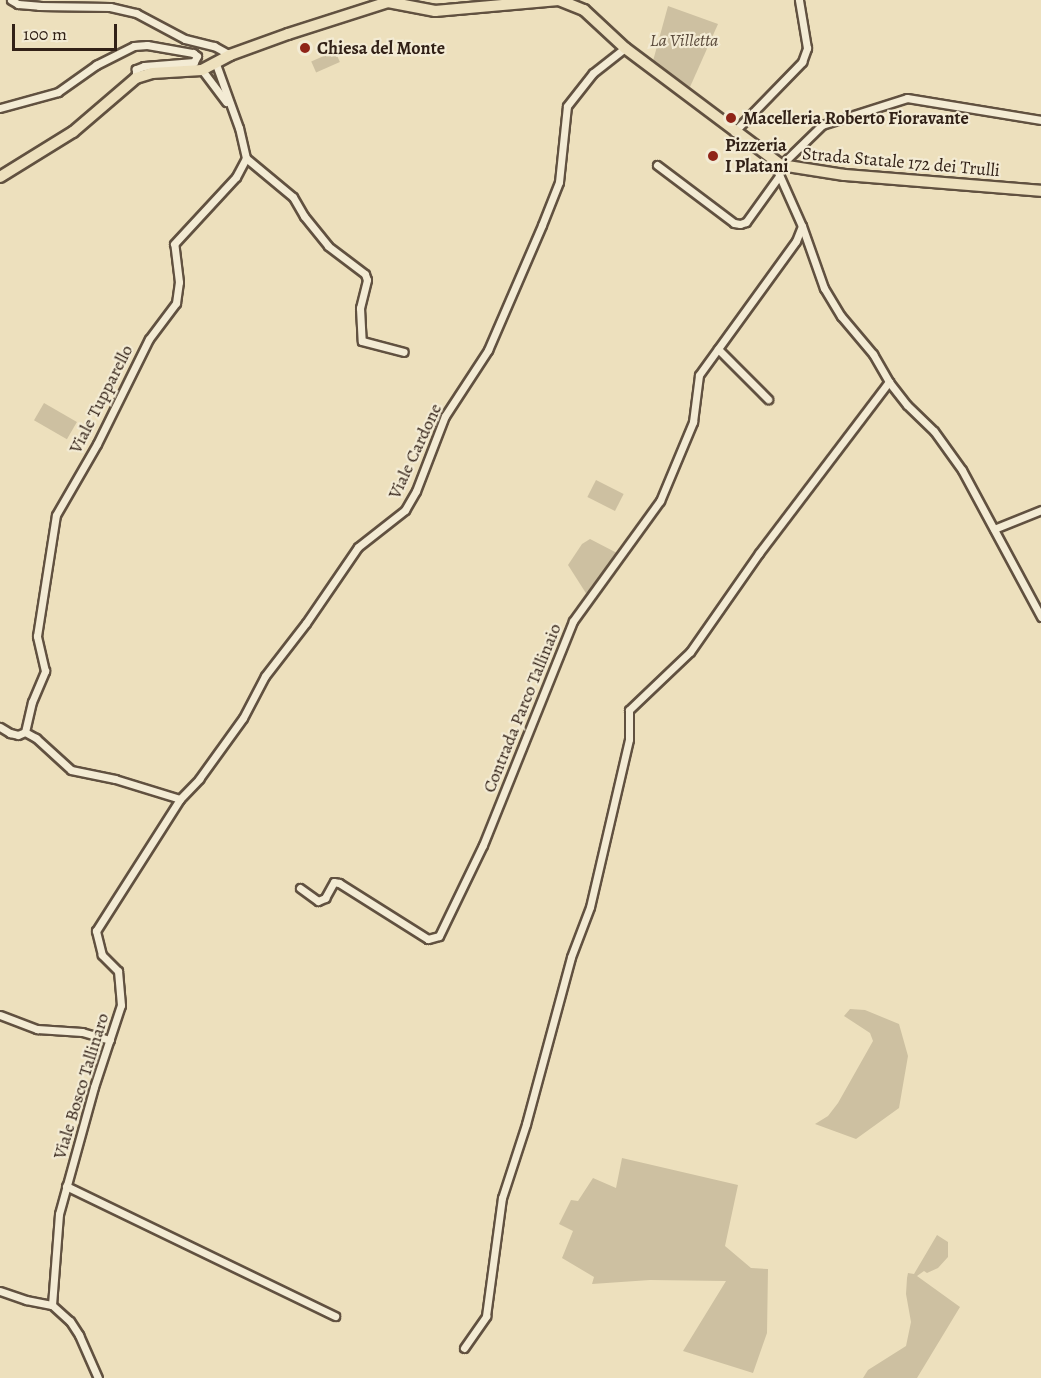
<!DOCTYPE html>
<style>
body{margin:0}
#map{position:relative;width:1041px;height:1378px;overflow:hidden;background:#ede0bd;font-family:Alegreya,serif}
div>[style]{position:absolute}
.green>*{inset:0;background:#cdc0a1;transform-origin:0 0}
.roads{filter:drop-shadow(2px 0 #615140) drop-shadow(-2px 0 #615140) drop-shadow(0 2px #615140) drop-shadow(0 -2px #615140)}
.street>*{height:7px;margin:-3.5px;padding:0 3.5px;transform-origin:3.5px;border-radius:3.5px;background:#f3ebd4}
.primary>*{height:10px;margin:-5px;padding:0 5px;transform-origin:5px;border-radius:5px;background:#ede0bd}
.dots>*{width:16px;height:16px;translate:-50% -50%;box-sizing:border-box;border:3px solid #f3ebd4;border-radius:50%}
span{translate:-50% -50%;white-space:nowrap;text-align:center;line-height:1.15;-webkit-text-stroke:4.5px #f3ebd4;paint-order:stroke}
.park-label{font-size:18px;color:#59493a;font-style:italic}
.poi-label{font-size:18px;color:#322117;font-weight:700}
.left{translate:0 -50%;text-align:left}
.street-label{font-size:18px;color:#322117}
.scale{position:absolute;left:12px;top:24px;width:105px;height:27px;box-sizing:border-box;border:3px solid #322117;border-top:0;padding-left:8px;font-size:18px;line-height:21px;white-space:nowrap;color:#322117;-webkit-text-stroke:4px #f3ebd4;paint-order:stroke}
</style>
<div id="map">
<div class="green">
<i style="clip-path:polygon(668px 6px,718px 24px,690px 87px,653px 61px)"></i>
<i style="left:335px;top:51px;width:12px;height:26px;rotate:66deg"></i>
<i style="left:44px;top:403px;width:38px;height:20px;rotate:30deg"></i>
<i style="left:596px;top:480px;width:31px;height:19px;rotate:27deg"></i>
<i style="clip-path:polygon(590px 539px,617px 553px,589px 598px,568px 565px,582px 544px)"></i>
<i style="clip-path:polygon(850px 1009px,865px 1010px,899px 1024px,908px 1056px,899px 1108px,856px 1139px,815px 1124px,828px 1116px,838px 1103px,873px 1041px,870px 1033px,844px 1016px)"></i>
<i style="clip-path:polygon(622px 1158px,738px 1185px,725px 1246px,751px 1268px,768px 1269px,767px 1333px,753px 1373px,683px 1351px,726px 1281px,650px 1280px,592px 1284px,594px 1277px,562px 1258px,573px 1231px,559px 1224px,571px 1200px,578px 1201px,593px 1178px,616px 1188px)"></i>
<i style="clip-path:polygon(937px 1235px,948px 1242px,948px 1257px,938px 1268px,927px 1273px,924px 1271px,917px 1276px,960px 1307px,917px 1378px,863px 1378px,868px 1370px,906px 1346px,911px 1322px,906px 1294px,907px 1278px,908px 1273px,914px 1274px)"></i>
</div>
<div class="roads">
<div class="street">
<i style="left:11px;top:0;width:8px;rotate:30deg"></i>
<i style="left:18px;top:4px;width:21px;rotate:5deg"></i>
<i style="left:39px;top:6px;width:71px;rotate:0.8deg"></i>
<i style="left:110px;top:7px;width:27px;rotate:13deg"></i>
<i style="left:136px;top:13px;width:55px;rotate:28deg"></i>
<i style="left:185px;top:39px;width:30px;rotate:14deg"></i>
<i style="left:214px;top:46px;width:18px;rotate:29deg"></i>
<i style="left:202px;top:70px;width:40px;rotate:53deg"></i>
<i style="left:0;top:108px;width:60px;rotate:-15.4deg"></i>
<i style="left:58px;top:92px;width:47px;rotate:-35.4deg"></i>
<i style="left:96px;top:65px;width:42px;rotate:-26.6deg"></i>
<i style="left:134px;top:46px;width:13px;rotate:-4deg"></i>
<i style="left:147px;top:45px;width:47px;rotate:9.9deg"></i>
<i style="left:193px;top:53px;width:5px;rotate:37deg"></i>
<i style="left:197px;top:56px;width:7px;rotate:117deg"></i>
<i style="left:194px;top:62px;width:50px;rotate:175.4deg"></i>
<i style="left:144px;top:66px;width:9px;rotate:159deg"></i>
<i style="left:136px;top:69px;width:9px;rotate:90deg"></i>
<i style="left:734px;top:132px;width:98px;rotate:-45.8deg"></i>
<i style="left:802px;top:62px;width:15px;rotate:-70deg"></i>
<i style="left:807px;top:48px;width:49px;rotate:-99.5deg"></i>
<i style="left:246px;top:158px;width:61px;rotate:39.7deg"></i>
<i style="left:293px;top:197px;width:22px;rotate:60deg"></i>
<i style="left:304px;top:216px;width:38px;rotate:51deg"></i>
<i style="left:328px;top:246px;width:46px;rotate:37.1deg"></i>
<i style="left:365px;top:274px;width:6px;rotate:72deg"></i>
<i style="left:367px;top:280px;width:29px;rotate:104deg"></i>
<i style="left:360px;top:308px;width:33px;rotate:87deg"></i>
<i style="left:362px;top:341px;width:43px;rotate:14.7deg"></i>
<i style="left:773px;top:161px;width:71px;rotate:66deg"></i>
<i style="left:802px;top:226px;width:66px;rotate:70.5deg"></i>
<i style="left:824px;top:288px;width:33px;rotate:59deg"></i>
<i style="left:841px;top:316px;width:50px;rotate:49.9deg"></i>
<i style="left:873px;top:354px;width:32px;rotate:60deg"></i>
<i style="left:889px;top:382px;width:29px;rotate:52deg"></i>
<i style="left:907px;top:405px;width:37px;rotate:44deg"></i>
<i style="left:934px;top:431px;width:48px;rotate:54.3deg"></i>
<i style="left:962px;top:470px;width:167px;rotate:61.7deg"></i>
<i style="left:657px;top:165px;width:96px;rotate:37deg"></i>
<i style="left:734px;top:223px;width:6px;rotate:9deg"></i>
<i style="left:740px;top:224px;width:6px;rotate:-18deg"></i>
<i style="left:746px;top:222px;width:57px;rotate:-54.3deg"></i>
<i style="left:781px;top:165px;width:57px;rotate:-44.3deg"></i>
<i style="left:822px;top:125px;width:89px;rotate:-17.6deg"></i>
<i style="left:907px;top:98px;width:136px;rotate:9.3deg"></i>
<i style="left:718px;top:349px;width:71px;rotate:45deg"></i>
<i style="left:994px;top:529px;width:51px;rotate:-22deg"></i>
<i style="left:0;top:727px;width:12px;rotate:31deg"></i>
<i style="left:10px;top:733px;width:8px;rotate:14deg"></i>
<i style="left:18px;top:735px;width:8px;rotate:-23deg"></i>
<i style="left:25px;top:732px;width:13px;rotate:29deg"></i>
<i style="left:36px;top:738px;width:47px;rotate:42.4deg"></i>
<i style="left:71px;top:770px;width:45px;rotate:11.6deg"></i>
<i style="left:115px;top:779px;width:68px;rotate:17.1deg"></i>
<i style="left:25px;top:732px;width:31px;rotate:-77deg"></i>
<i style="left:32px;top:702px;width:34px;rotate:-67deg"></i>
<i style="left:45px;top:671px;width:36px;rotate:-103deg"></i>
<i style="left:37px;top:636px;width:122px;rotate:-81.1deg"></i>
<i style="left:56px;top:515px;width:82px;rotate:-60deg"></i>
<i style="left:97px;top:444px;width:117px;rotate:-63.7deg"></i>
<i style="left:149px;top:339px;width:45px;rotate:-53.1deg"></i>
<i style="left:176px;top:303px;width:21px;rotate:-82deg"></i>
<i style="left:179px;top:282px;width:38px;rotate:-97deg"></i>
<i style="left:174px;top:244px;width:91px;rotate:-47.2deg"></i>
<i style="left:236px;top:177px;width:21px;rotate:-62deg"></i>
<i style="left:246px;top:158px;width:31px;rotate:-103deg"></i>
<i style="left:239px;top:128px;width:68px;rotate:-109.8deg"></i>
<i style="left:300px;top:888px;width:22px;rotate:36deg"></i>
<i style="left:318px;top:901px;width:8px;rotate:-23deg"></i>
<i style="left:325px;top:898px;width:18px;rotate:-61deg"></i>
<i style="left:334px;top:882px;width:5px;rotate:11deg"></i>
<i style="left:339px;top:883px;width:105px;rotate:32.2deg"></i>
<i style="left:428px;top:939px;width:11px;rotate:-15deg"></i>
<i style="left:439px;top:936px;width:101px;rotate:-64.2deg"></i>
<i style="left:483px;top:845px;width:241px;rotate:-68.1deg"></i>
<i style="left:573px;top:621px;width:148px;rotate:-54.1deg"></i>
<i style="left:660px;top:501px;width:86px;rotate:-67.3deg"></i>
<i style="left:693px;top:422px;width:47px;rotate:-82.7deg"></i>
<i style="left:699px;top:375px;width:165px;rotate:-54.1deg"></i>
<i style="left:796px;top:241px;width:16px;rotate:-68deg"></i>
<i style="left:0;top:1015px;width:40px;rotate:21deg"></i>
<i style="left:37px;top:1029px;width:45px;rotate:3.8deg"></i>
<i style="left:82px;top:1032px;width:29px;rotate:16deg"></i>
<i style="left:66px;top:1186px;width:299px;rotate:25.8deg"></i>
<i style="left:0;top:1291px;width:28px;rotate:19deg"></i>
<i style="left:26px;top:1300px;width:26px;rotate:11deg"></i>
<i style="left:52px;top:1305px;width:91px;rotate:-85.6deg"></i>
<i style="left:59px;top:1214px;width:132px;rotate:-74.6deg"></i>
<i style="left:94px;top:1087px;width:86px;rotate:-71.8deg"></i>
<i style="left:121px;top:1005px;width:34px;rotate:-95deg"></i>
<i style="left:118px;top:971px;width:23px;rotate:-135deg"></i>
<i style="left:102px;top:955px;width:25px;rotate:-104deg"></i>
<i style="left:96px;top:931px;width:156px;rotate:-57.5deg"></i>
<i style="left:180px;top:799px;width:28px;rotate:-46deg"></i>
<i style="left:199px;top:779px;width:75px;rotate:-54.2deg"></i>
<i style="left:243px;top:718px;width:47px;rotate:-62.4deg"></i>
<i style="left:265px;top:676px;width:67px;rotate:-52.3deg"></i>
<i style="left:306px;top:623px;width:92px;rotate:-55.6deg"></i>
<i style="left:358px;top:547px;width:60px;rotate:-38.2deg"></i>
<i style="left:405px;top:510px;width:22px;rotate:-60deg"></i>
<i style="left:416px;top:491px;width:80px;rotate:-68.9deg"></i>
<i style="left:445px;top:416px;width:79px;rotate:-56.9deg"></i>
<i style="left:488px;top:350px;width:136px;rotate:-66.6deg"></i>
<i style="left:542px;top:225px;width:46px;rotate:-68.4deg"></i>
<i style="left:559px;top:182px;width:76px;rotate:-84deg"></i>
<i style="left:567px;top:106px;width:42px;rotate:-51.8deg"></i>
<i style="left:593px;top:73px;width:41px;rotate:-38deg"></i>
<i style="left:52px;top:1305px;width:24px;rotate:42deg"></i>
<i style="left:70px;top:1321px;width:17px;rotate:57deg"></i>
<i style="left:79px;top:1335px;width:47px;rotate:66.2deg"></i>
<i style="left:464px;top:1348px;width:39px;rotate:-55deg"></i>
<i style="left:486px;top:1316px;width:119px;rotate:-82.3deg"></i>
<i style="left:502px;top:1198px;width:78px;rotate:-72deg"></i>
<i style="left:526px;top:1124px;width:173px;rotate:-74.9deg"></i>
<i style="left:571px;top:957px;width:53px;rotate:-69.2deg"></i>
<i style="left:590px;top:907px;width:172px;rotate:-76.9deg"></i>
<i style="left:629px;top:739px;width:29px;rotate:-90deg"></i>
<i style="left:629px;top:710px;width:84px;rotate:-43.6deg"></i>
<i style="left:690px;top:652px;width:121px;rotate:-55.1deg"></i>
<i style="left:759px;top:553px;width:215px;rotate:-52.8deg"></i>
</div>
<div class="primary">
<i style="left:0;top:177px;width:86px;rotate:-31.7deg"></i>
<i style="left:73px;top:132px;width:83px;rotate:-40.6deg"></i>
<i style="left:136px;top:78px;width:17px;rotate:-17deg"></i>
<i style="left:152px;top:73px;width:50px;rotate:-3.4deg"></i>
<i style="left:202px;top:70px;width:32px;rotate:-28deg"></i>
<i style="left:230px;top:55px;width:62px;rotate:-19.9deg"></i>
<i style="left:288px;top:34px;width:105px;rotate:-17.7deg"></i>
<i style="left:388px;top:2px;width:48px;rotate:10.8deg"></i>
<i style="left:435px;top:11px;width:124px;rotate:-5.1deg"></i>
<i style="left:559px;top:0;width:27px;rotate:22deg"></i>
<i style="left:584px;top:10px;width:56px;rotate:42.8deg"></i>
<i style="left:625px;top:48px;width:195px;rotate:36.9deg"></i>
<i style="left:781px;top:165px;width:64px;rotate:9deg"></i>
<i style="left:844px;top:175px;width:198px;rotate:4.6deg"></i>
</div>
</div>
<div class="dots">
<i style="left:305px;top:48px;background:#8f2418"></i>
<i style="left:731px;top:118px;background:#8f2418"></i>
<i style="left:713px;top:156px;background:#8f2418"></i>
</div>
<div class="park-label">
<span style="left:684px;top:40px">La Villetta</span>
</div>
<div class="poi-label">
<span class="left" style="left:317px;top:48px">Chiesa del Monte</span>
<span class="left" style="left:743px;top:118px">Macelleria Roberto Fioravante</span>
<span class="left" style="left:725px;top:156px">Pizzeria<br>I Platani</span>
</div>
<div class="street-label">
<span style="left:901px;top:162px;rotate:5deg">Strada Statale 172 dei Trulli</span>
<span style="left:101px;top:399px;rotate:-63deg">Viale Tupparello</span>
<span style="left:415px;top:451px;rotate:-65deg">Viale Cardone</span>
<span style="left:522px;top:708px;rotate:-68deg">Contrada Parco Tallinaio</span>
<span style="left:81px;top:1086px;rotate:-73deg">Viale Bosco Tallinaro</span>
</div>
<div class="scale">100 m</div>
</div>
